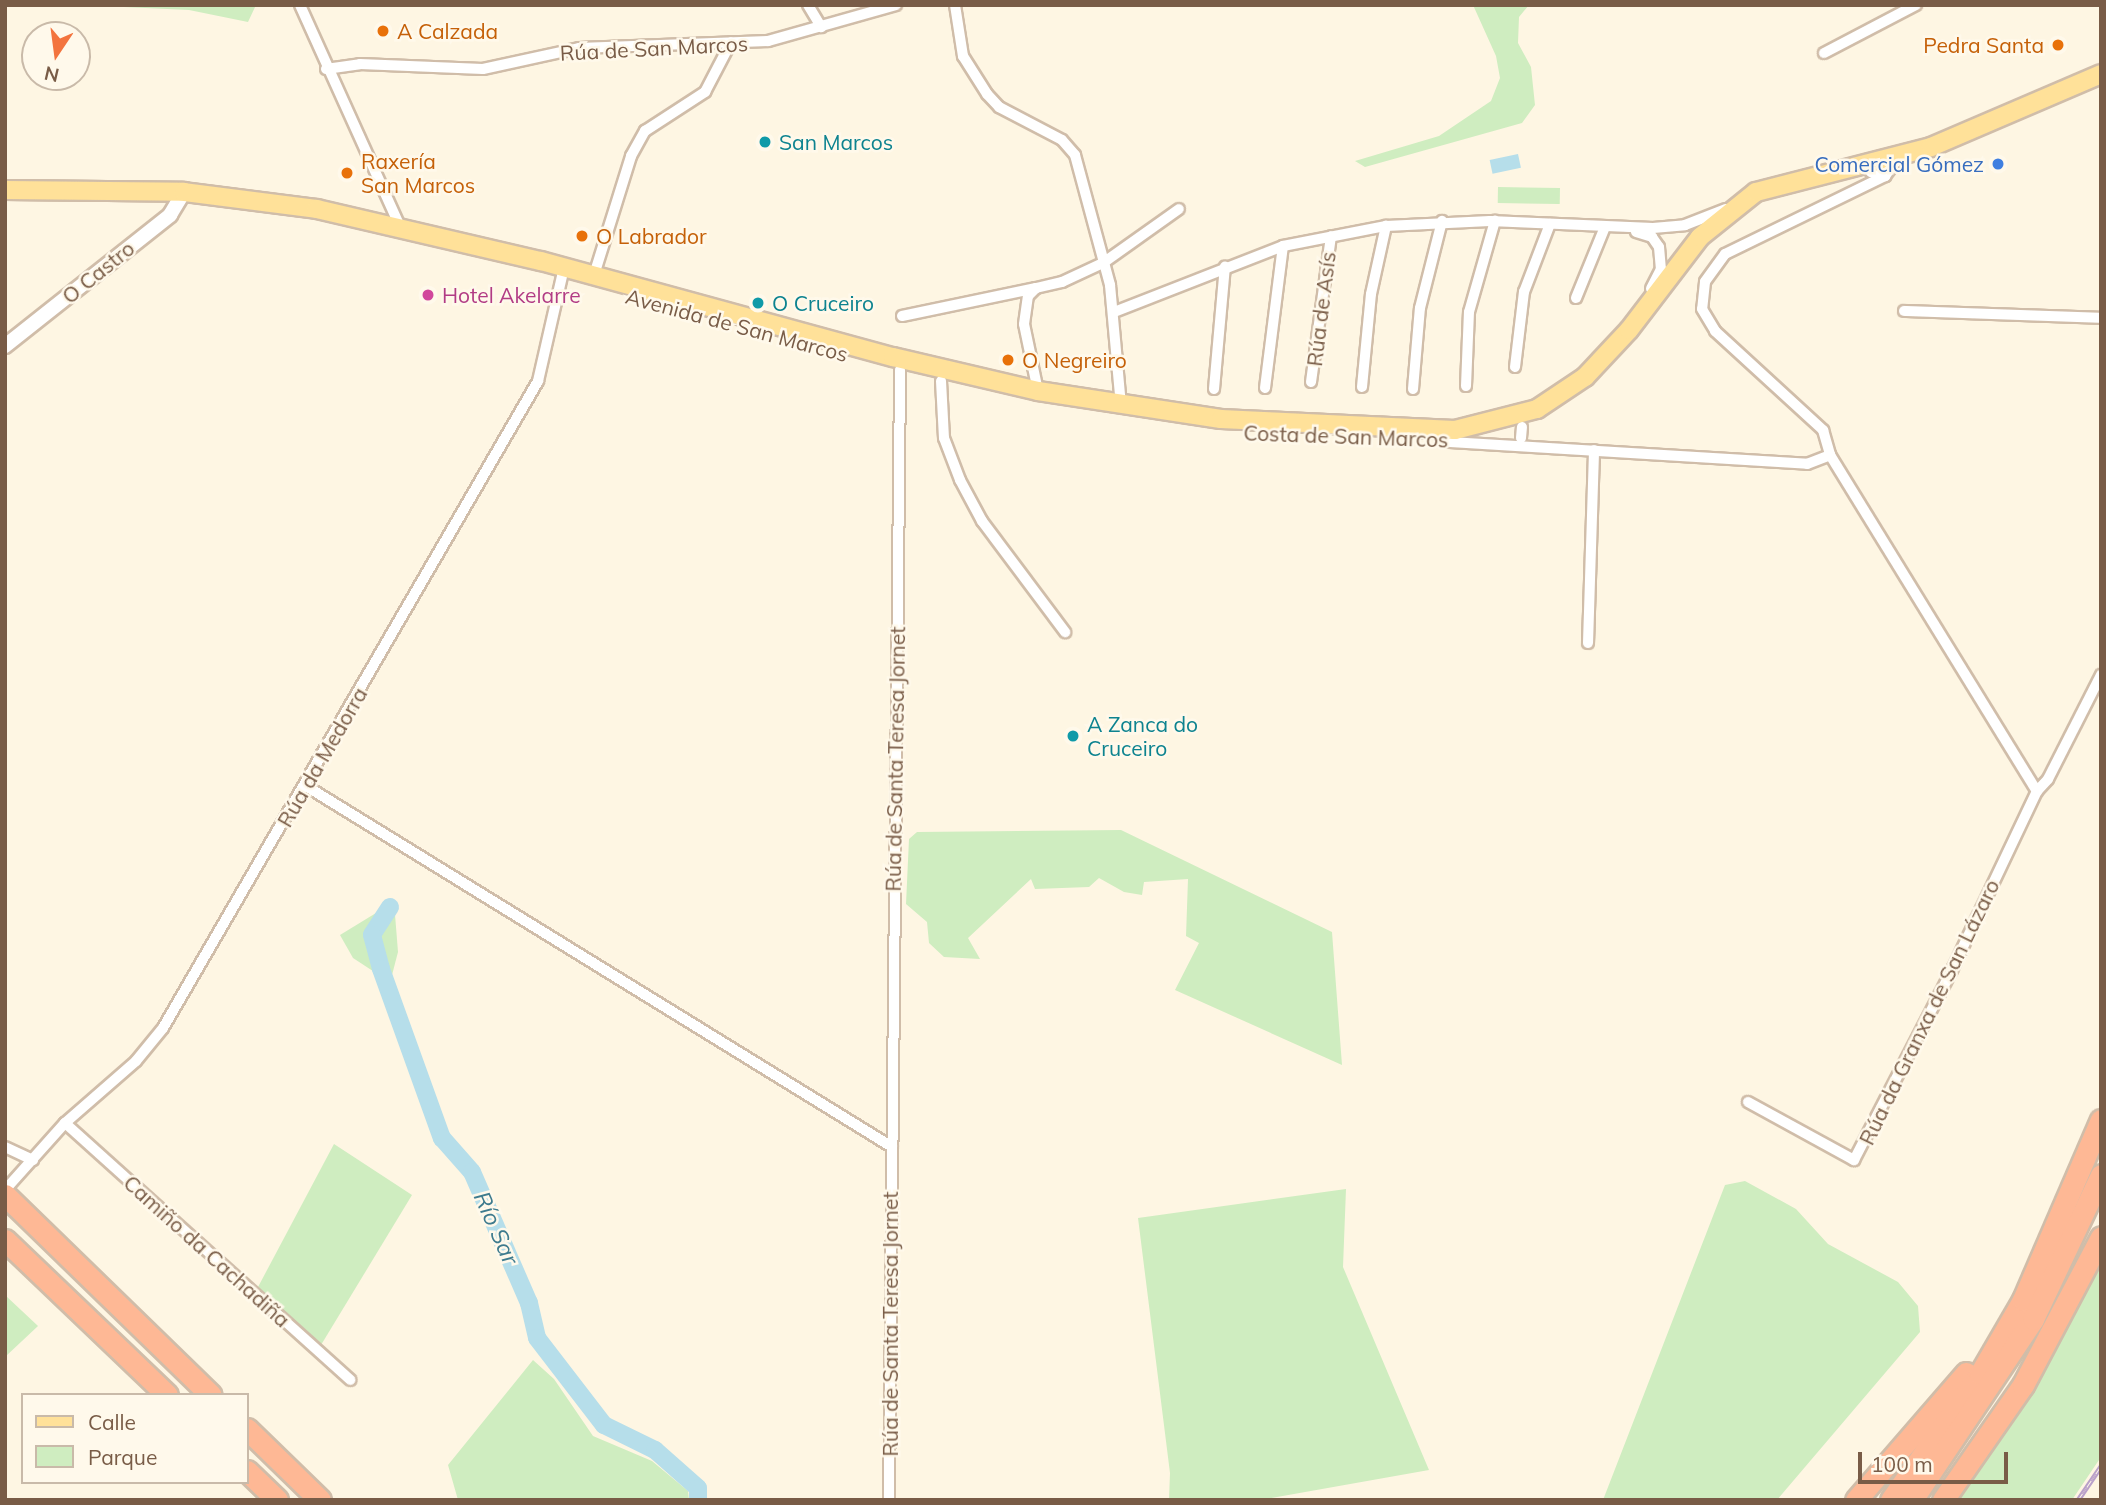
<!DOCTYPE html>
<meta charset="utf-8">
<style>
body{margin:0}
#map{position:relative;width:2106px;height:1505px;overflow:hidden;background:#fef6e3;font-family:Mulish,sans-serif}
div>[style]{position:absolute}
.green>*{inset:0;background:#cfedc0;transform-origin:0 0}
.water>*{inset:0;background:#b6deea;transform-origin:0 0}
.river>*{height:18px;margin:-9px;padding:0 9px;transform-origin:9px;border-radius:9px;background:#b6deea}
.roads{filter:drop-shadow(2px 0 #d0bda9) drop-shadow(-2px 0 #d0bda9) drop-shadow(0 2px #d0bda9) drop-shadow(0 -2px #d0bda9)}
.minor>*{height:10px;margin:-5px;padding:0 5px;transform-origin:5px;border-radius:5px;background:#fff}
.tertiary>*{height:14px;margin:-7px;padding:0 7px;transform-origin:7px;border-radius:7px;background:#fff}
.primary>*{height:18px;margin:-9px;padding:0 9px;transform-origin:9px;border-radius:9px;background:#ffe199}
.motorway>*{height:21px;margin:-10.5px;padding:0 10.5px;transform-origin:10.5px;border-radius:10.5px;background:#feb895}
.rail>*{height:5px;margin-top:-2.5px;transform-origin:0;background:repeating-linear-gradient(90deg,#fff9eb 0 8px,#b9a0c9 0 16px);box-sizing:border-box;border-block:2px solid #b9a0c9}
.dots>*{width:19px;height:19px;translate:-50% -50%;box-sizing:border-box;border:4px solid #fff9eb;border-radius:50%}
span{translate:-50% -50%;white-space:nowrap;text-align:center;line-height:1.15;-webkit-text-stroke:5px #fff9eb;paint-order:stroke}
.food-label{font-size:21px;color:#c56008}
.left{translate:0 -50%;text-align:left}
.right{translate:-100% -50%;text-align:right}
.street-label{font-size:21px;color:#795c47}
.culture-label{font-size:21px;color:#0d838f}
.shop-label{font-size:21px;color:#366cbe}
.hotel-label{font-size:21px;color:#b23c85}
.water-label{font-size:23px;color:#3e7b8e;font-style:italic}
.frame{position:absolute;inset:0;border:7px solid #795c47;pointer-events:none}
.legend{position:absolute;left:21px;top:1393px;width:228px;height:91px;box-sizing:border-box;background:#fff9eb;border:2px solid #c9baa9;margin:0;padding:9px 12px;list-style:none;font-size:21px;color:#795c47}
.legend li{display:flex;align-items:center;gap:14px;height:35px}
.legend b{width:35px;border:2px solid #c9baa9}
.north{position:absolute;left:21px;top:21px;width:70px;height:70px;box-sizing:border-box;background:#fff9eb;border:2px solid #c9baa9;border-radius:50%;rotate:193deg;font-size:19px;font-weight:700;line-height:28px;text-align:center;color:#795c47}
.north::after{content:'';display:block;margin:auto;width:24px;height:32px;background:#f3743e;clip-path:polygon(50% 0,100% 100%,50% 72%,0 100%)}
.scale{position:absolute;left:1858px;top:1452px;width:150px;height:32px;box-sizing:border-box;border:4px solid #795c47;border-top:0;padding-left:9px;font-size:21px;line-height:24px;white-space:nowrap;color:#795c47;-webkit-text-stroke:5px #fff9eb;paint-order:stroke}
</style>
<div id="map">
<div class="green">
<i style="clip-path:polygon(80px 5px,256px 5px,248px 22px,189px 10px)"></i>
<i style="clip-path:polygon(1473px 5px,1529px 5px,1519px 17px,1518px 43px,1531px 67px,1535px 105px,1522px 123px,1365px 167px,1355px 161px,1439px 136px,1491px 101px,1500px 78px,1496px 56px)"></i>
<i style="left:1498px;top:187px;width:62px;height:16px;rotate:1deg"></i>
<i style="clip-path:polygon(1121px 830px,1332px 932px,1342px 1065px,1175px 990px,1199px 943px,1186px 936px,1188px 879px,1144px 882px,1142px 895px,1124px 892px,1099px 878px,1089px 887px,1035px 889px,1031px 879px,968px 938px,980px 959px,944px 957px,929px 943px,927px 922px,906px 904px,909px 839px,917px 832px)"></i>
<i style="clip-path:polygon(394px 902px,398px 952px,392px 975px,382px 977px,353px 958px,340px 935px)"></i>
<i style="clip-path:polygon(334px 1144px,412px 1195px,321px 1345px,258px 1287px)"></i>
<i style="clip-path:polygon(1745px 1181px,1796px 1209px,1828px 1244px,1898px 1282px,1918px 1306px,1920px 1332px,1777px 1500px,1603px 1500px,1725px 1185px)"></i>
<i style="clip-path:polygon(1346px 1189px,1343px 1267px,1429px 1470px,1260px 1500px,1169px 1500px,1170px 1473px,1138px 1218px)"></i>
<i style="clip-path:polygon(2101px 1255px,2101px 1457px,2072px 1500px,1954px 1500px,2019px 1409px)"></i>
<i style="clip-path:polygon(5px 1295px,38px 1326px,5px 1357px)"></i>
<i style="clip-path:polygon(533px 1360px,554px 1379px,593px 1436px,652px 1461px,688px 1491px,689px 1500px,458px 1500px,448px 1465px)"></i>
</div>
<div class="water">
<i style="left:1518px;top:154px;width:14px;height:29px;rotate:78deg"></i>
</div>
<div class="river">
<i style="left:390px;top:907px;width:33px;rotate:123deg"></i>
<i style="left:372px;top:935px;width:35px;rotate:75deg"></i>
<i style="left:381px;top:969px;width:180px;rotate:70.2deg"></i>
<i style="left:442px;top:1138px;width:45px;rotate:48.6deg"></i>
<i style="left:472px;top:1172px;width:143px;rotate:66.5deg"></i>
<i style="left:529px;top:1303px;width:36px;rotate:77deg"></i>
<i style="left:537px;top:1338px;width:110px;rotate:52.4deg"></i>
<i style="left:604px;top:1425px;width:57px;rotate:26.1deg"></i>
<i style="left:655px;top:1450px;width:57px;rotate:41.5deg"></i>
<i style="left:698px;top:1488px;width:12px;rotate:90deg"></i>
</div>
<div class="roads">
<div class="minor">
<i style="left:300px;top:5px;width:243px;rotate:65.7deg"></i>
<i style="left:808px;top:5px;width:26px;rotate:59deg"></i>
<i style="left:955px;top:5px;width:52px;rotate:81.1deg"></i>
<i style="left:963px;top:56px;width:45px;rotate:57.7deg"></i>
<i style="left:987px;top:94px;width:18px;rotate:47deg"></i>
<i style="left:999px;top:107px;width:71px;rotate:27.6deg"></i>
<i style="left:1062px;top:140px;width:20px;rotate:49deg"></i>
<i style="left:1075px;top:155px;width:135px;rotate:74.9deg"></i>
<i style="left:1110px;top:285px;width:121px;rotate:84.8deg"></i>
<i style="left:1824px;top:53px;width:104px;rotate:-27.6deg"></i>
<i style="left:326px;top:69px;width:34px;rotate:-8deg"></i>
<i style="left:360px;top:64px;width:123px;rotate:2.3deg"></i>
<i style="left:483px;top:69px;width:98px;rotate:-12.3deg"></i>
<i style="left:579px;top:48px;width:189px;rotate:-2.1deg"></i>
<i style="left:768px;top:41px;width:133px;rotate:-15.7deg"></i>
<i style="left:1865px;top:164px;width:10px;rotate:53deg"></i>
<i style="left:1871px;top:172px;width:15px;rotate:16deg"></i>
<i style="left:1885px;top:176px;width:25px;rotate:-53deg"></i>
<i style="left:1885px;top:176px;width:178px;rotate:154deg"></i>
<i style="left:1725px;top:254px;width:34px;rotate:126deg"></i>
<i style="left:1705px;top:282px;width:27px;rotate:96deg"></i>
<i style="left:1702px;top:309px;width:26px;rotate:59deg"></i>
<i style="left:1715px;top:331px;width:147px;rotate:42.5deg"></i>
<i style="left:1823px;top:430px;width:26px;rotate:74deg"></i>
<i style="left:1830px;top:455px;width:395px;rotate:58.4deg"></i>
<i style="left:1636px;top:232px;width:17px;rotate:17deg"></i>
<i style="left:1652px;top:237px;width:12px;rotate:55deg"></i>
<i style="left:1659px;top:247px;width:22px;rotate:85deg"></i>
<i style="left:1661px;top:269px;width:22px;rotate:117deg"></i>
<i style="left:594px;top:275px;width:125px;rotate:-72.7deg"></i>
<i style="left:631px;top:156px;width:29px;rotate:-61deg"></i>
<i style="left:645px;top:131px;width:72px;rotate:-33deg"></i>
<i style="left:705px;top:92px;width:56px;rotate:-62.5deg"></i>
<i style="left:1576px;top:298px;width:77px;rotate:-67.8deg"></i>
<i style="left:1904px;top:311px;width:197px;rotate:2deg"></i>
<i style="left:1114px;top:312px;width:181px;rotate:-21.3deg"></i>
<i style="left:1283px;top:246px;width:105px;rotate:-11deg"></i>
<i style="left:1386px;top:226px;width:104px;rotate:-2.8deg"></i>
<i style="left:1490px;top:221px;width:163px;rotate:2.5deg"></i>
<i style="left:1653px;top:228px;width:32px;rotate:-5deg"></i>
<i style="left:1685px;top:225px;width:44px;rotate:-21.3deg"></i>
<i style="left:902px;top:316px;width:137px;rotate:-11.8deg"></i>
<i style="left:1515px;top:367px;width:76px;rotate:-83.2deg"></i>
<i style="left:1524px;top:292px;width:73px;rotate:-69.1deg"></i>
<i style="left:941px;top:381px;width:57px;rotate:87deg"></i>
<i style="left:944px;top:438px;width:45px;rotate:69.1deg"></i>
<i style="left:960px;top:480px;width:47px;rotate:61.8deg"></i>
<i style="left:982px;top:521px;width:139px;rotate:53.2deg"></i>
<i style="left:1311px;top:382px;width:147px;rotate:-82.2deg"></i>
<i style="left:1466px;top:386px;width:74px;rotate:-87.7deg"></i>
<i style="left:1469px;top:312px;width:95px;rotate:-74.1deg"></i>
<i style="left:1362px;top:387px;width:93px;rotate:-84.5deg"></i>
<i style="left:1371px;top:294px;width:70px;rotate:-77.6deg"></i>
<i style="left:1265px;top:388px;width:143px;rotate:-82.8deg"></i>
<i style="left:1214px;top:389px;width:123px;rotate:-84.9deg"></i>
<i style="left:1413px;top:389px;width:81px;rotate:-85.1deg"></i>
<i style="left:1420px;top:308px;width:90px;rotate:-75.8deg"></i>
<i style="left:1038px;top:391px;width:68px;rotate:-101.8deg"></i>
<i style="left:1024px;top:324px;width:28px;rotate:-82deg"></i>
<i style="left:1028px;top:296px;width:11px;rotate:-45deg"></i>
<i style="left:1036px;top:288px;width:27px;rotate:-13deg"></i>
<i style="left:1062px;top:282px;width:45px;rotate:-24.9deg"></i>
<i style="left:1103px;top:263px;width:93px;rotate:-35.4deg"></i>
<i style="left:1521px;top:438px;width:11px;rotate:-85deg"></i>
<i style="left:1450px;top:442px;width:358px;rotate:3.5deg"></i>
<i style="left:1807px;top:464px;width:25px;rotate:-21deg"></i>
<i style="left:1588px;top:643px;width:193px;rotate:-88.2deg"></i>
<i style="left:306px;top:786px;width:688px;rotate:31.63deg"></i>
<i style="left:1748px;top:1102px;width:121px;rotate:28.7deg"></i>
<i style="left:1854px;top:1160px;width:214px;rotate:-62.7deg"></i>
<i style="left:1952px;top:970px;width:198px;rotate:-64.6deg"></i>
<i style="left:2037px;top:791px;width:16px;rotate:-47deg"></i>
<i style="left:2048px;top:779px;width:117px;rotate:-63deg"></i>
<i style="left:65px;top:1123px;width:384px;rotate:42deg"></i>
<i style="left:5px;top:1147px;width:31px;rotate:25deg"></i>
<i style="left:5px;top:1190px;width:90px;rotate:-48.2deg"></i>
<i style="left:65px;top:1123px;width:94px;rotate:-41.1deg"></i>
<i style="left:136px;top:1061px;width:43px;rotate:-50.7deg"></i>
<i style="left:163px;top:1028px;width:748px;rotate:-59.9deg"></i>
<i style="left:538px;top:381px;width:108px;rotate:-77.1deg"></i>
<i style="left:889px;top:1500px;width:1130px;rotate:-89.44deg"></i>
</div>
<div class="tertiary">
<i style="left:5px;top:346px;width:211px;rotate:-38.4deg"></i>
<i style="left:170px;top:215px;width:27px;rotate:-59deg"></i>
</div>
<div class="primary">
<i style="left:5px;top:190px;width:179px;rotate:0.6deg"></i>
<i style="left:184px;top:192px;width:134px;rotate:7.3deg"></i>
<i style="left:317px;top:209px;width:230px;rotate:13.1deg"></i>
<i style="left:541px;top:261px;width:365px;rotate:15.3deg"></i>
<i style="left:893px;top:357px;width:149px;rotate:13.2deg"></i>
<i style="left:1038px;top:391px;width:185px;rotate:8.7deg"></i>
<i style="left:1221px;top:419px;width:234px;rotate:2.7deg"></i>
<i style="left:1455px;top:430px;width:85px;rotate:-14.4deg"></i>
<i style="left:1537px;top:409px;width:58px;rotate:-33.7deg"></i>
<i style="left:1585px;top:377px;width:64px;rotate:-46.9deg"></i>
<i style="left:1629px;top:330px;width:117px;rotate:-52.6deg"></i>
<i style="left:1700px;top:237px;width:72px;rotate:-38.8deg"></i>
<i style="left:1756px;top:192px;width:181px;rotate:-14.4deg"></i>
<i style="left:1931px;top:147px;width:185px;rotate:-23.2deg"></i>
</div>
<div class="motorway">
<i style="left:5px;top:1195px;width:287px;rotate:44.2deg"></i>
<i style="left:5px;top:1240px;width:224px;rotate:43.7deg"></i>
<i style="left:247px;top:1429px;width:102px;rotate:44.2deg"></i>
<i style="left:247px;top:1471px;width:42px;rotate:44deg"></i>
<i style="left:1856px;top:1500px;width:168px;rotate:-49.1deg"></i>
<i style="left:1891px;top:1500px;width:154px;rotate:-54.8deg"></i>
<i style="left:1980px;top:1374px;width:86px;rotate:-59.8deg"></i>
<i style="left:2023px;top:1300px;width:196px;rotate:-66.6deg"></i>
<i style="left:1912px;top:1500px;width:218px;rotate:-56.2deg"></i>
<i style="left:2033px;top:1319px;width:159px;rotate:-64.7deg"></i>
<i style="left:1943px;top:1500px;width:140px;rotate:-55.2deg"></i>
<i style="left:2023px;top:1385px;width:167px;rotate:-62.2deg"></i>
</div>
</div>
<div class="rail">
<i style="left:2078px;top:1500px;width:41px;rotate:-55.9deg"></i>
</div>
<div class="dots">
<i style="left:383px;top:31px;background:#e8710a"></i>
<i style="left:2058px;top:45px;background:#e8710a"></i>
<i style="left:765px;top:142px;background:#0f9aa8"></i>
<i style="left:1998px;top:164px;background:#3f7fe0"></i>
<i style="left:347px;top:173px;background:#e8710a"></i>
<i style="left:582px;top:236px;background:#e8710a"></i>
<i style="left:428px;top:295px;background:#d1479c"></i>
<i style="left:758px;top:303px;background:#0f9aa8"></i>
<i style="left:1008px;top:360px;background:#e8710a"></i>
<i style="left:1073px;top:736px;background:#0f9aa8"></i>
</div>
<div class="food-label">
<span class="left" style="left:397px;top:31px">A Calzada</span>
<span class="right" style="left:2044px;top:45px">Pedra Santa</span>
<span class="left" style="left:361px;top:173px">Raxería<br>San Marcos</span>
<span class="left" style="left:596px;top:236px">O Labrador</span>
<span class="left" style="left:1022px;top:360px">O Negreiro</span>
</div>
<div class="street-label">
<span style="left:654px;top:48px;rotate:-3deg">Rúa de San Marcos</span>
<span style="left:98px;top:272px;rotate:-39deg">O Castro</span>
<span style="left:1321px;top:309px;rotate:-83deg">Rúa de Asís</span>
<span style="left:737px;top:325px;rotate:15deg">Avenida de San Marcos</span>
<span style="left:1346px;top:436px;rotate:2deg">Costa de San Marcos</span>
<span style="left:322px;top:757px;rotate:-60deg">Rúa da Medorra</span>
<span style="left:895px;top:759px;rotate:-89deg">Rúa de Santa Teresa Jornet</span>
<span style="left:1929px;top:1012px;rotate:-64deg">Rúa da Granxa de San Lázaro</span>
<span style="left:207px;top:1251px;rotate:42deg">Camiño da Cachadiña</span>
<span style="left:890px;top:1324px;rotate:-90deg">Rúa de Santa Teresa Jornet</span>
</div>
<div class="culture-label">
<span class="left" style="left:779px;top:142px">San Marcos</span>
<span class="left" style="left:772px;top:303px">O Cruceiro</span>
<span class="left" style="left:1087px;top:736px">A Zanca do<br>Cruceiro</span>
</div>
<div class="shop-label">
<span class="right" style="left:1984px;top:164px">Comercial Gómez</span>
</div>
<div class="hotel-label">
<span class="left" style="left:442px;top:295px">Hotel Akelarre</span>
</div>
<div class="water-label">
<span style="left:496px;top:1228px;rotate:66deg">Río Sar</span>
</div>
<div class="frame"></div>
<ul class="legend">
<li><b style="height:9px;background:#ffe199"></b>Calle</li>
<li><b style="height:19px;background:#cfedc0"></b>Parque</li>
</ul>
<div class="north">N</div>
<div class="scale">100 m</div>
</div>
